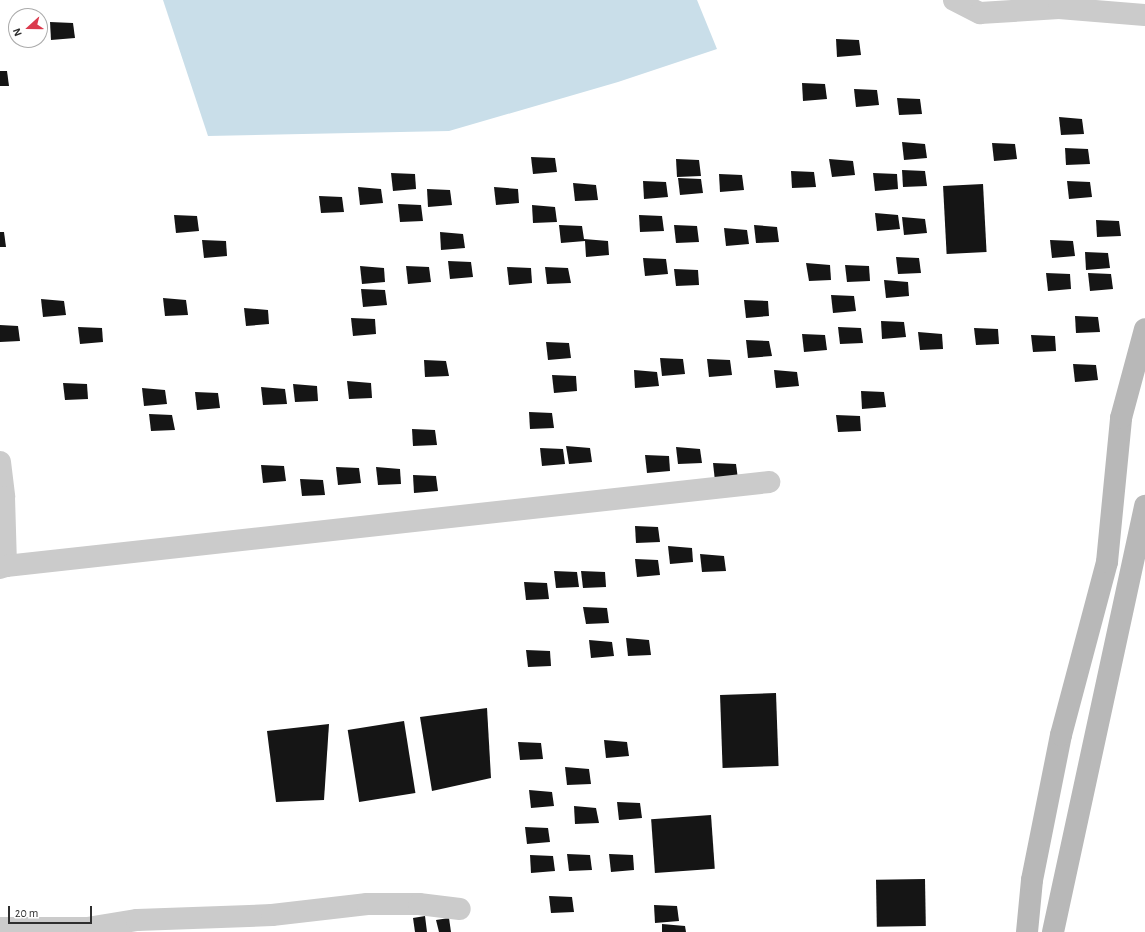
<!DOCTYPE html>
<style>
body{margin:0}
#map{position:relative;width:1145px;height:932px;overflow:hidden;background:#fff;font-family:"Alegreya Sans",sans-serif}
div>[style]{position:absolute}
.water>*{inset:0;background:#c9dee9}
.building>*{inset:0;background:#151515;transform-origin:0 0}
.minor>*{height:22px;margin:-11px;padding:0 11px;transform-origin:11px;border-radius:11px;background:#cbcbcb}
.secondary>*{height:22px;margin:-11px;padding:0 11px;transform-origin:11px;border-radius:11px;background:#b8b8b8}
span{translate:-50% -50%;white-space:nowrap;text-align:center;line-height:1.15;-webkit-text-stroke:4px #fff;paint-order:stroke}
.north{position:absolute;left:8px;top:8px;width:40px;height:40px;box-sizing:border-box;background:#fff;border:1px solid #ababab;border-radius:50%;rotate:249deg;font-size:11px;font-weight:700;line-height:16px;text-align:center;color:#2e2e2e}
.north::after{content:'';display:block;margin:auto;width:14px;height:18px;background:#db3a4d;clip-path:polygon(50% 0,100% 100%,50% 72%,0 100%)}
.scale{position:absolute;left:8px;top:906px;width:84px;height:18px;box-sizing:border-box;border:2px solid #2e2e2e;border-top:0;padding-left:5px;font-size:12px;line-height:14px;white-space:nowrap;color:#2e2e2e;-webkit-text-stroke:3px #fff;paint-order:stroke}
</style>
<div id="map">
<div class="water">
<i style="clip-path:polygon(163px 0,697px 0,717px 49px,618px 82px,449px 131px,208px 136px)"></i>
</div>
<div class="building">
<i style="clip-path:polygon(50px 22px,73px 23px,75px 38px,51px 40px)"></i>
<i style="clip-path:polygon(836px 39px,859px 40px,861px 55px,837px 57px)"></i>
<i style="clip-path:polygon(0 71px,7px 71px,9px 86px,0 86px)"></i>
<i style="clip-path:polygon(802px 83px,825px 84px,827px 99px,803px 101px)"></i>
<i style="clip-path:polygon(854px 89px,877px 90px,879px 105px,856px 107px)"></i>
<i style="clip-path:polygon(897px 98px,920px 99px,922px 114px,899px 115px)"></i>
<i style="clip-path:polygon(1059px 117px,1082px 119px,1084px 134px,1061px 135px)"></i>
<i style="clip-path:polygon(902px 142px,925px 144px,927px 158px,904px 160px)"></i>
<i style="clip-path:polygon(992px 143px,1015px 144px,1017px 159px,994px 161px)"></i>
<i style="clip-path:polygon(1065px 148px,1088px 149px,1090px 164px,1066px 165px)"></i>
<i style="clip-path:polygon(531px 157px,555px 158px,557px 172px,533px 174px)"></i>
<i style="clip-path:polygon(676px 159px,699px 160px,701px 176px,677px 177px)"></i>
<i style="clip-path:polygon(829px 159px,853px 161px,855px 175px,832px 177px)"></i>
<i style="clip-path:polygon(902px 170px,925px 171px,927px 186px,903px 187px)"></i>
<i style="clip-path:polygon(791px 171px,814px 172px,816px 187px,792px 188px)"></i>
<i style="clip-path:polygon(391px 173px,415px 174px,416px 189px,393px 191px)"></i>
<i style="clip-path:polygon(873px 173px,897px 174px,898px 189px,875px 191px)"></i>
<i style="clip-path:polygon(719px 174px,742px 175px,744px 190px,720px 192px)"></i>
<i style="clip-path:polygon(678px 178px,701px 179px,703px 193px,680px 195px)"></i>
<i style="clip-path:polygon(643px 181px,666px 182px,668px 197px,644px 199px)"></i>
<i style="clip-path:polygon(1067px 181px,1090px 182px,1092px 197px,1069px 199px)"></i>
<i style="clip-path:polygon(573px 183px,596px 185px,598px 200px,575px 201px)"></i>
<i style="left:983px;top:184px;width:68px;height:40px;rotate:87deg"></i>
<i style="clip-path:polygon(358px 187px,381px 189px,383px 203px,360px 205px)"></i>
<i style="clip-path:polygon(494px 187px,518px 189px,519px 203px,496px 205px)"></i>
<i style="clip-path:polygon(427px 189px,450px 190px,452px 205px,428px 207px)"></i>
<i style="clip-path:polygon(319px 196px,342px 197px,344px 212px,321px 213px)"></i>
<i style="clip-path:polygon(398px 204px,421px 205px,423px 221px,400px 222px)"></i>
<i style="clip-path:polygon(532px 205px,555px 207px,557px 222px,533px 223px)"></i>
<i style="clip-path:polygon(875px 213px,898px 215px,900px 229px,877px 231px)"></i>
<i style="clip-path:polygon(174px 215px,197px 216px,199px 231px,176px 233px)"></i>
<i style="clip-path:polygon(639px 215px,662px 216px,664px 231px,640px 232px)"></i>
<i style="clip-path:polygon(902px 217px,925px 219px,927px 233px,904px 235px)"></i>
<i style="clip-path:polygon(1096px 220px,1119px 221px,1121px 236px,1097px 237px)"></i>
<i style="clip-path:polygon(559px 225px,582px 226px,584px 239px,608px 241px,609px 255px,586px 257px,585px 241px,561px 243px)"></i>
<i style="clip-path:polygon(674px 225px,697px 226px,699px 242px,676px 243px)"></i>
<i style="clip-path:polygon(754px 225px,777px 227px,779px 242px,756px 243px)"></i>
<i style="clip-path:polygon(724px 228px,747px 230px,749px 244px,726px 246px)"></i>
<i style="clip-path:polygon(0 232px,4px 232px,6px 247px,0 247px)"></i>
<i style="clip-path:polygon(440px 232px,463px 234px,465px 248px,441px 250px)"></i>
<i style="clip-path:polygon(202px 240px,226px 241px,227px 256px,204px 258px)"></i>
<i style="clip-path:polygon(1050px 240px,1073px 241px,1075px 256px,1052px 258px)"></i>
<i style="clip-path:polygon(1085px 252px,1108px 253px,1110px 268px,1086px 270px)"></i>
<i style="clip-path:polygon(896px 257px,919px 258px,921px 273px,898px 274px)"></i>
<i style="clip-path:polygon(643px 258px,666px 259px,668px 274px,645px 276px)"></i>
<i style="clip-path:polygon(448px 261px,471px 262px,473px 277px,450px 279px)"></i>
<i style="clip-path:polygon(806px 263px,830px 265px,831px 280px,809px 281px)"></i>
<i style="clip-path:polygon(845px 265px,869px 266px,870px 281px,847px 282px)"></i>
<i style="clip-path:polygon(360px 266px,384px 268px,385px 282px,362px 284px)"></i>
<i style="clip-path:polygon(406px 266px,429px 267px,431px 282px,408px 284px)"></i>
<i style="clip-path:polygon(507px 267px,531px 268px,532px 283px,509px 285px)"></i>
<i style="clip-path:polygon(545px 267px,568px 268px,571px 283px,547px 284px)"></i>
<i style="clip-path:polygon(674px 269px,698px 270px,699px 285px,676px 286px)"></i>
<i style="clip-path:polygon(1046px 273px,1070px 274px,1071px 289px,1048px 291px)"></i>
<i style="clip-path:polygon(1088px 273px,1111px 274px,1113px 289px,1090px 291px)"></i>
<i style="clip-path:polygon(884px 280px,908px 282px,909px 296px,886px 298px)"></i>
<i style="clip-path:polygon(361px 289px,385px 290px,387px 305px,363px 307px)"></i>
<i style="clip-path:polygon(831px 295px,854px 296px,856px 311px,833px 313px)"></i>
<i style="clip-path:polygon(163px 298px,186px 300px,188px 315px,165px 316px)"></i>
<i style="clip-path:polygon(41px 299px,64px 301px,66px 315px,43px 317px)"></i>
<i style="clip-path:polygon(744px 300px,768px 301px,769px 316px,746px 318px)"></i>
<i style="clip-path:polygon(244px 308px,268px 310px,269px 324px,246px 326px)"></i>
<i style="clip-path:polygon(1075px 316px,1098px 317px,1100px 332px,1076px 333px)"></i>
<i style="clip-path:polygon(351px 318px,375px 319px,376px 334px,353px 336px)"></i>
<i style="clip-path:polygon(881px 321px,904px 322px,906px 337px,882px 339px)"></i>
<i style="clip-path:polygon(0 325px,18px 326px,20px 341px,0 342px)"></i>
<i style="clip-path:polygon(78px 327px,102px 328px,103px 342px,80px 344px)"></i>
<i style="clip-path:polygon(838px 327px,861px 328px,863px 343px,840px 344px)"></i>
<i style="clip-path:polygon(974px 328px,998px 329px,999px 344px,976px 345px)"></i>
<i style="clip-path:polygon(918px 332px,942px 334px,943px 349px,920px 350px)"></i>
<i style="clip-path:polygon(802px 334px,825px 335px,827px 350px,804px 352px)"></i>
<i style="clip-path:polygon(1031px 335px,1055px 336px,1056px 351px,1033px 352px)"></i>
<i style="clip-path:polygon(746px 340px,769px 341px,772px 356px,748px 358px)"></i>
<i style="clip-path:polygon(546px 342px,569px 343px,571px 358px,548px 360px)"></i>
<i style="clip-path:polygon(660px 358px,683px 359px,685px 374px,662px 376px)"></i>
<i style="clip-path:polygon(707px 359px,730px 360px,732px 375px,709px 377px)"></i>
<i style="clip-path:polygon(424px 360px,446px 361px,449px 376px,425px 377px)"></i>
<i style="clip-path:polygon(1073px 364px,1096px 365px,1098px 380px,1075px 382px)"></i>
<i style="clip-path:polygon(634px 370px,657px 372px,659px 386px,635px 388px)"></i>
<i style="clip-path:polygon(774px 370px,797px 372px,799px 386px,776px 388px)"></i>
<i style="clip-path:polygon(552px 375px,576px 376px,577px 391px,554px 393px)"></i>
<i style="clip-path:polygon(347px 381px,371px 383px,372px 398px,349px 399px)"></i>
<i style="clip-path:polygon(63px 383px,87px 384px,88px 399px,65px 400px)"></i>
<i style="clip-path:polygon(293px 384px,317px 386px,318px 401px,295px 402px)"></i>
<i style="clip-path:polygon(261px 387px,285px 389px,287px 404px,263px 405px)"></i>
<i style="clip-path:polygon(142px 388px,165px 390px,167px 404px,144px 406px)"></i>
<i style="clip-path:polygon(861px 391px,884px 392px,886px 407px,862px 409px)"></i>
<i style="clip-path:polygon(195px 392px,218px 393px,220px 408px,197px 410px)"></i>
<i style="clip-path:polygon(529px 412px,552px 413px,554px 428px,530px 429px)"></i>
<i style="clip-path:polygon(149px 414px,172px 415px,175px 430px,151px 431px)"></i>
<i style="clip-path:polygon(836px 415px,860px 416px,861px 431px,838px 432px)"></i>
<i style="clip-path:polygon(412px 429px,435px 430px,437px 445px,413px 446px)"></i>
<i style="clip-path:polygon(566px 446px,590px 448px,592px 462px,569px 464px)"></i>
<i style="clip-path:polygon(676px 447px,700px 449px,702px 463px,678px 464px)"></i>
<i style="clip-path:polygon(540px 448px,563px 449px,565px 464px,542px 466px)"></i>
<i style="clip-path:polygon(645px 455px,669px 456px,670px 471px,647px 473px)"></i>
<i style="clip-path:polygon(713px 463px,736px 464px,738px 479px,715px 481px)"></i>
<i style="clip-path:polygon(261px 465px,284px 466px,286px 481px,263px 483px)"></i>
<i style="clip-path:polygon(336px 467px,359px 468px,361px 483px,338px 485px)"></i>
<i style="clip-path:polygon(376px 467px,400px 469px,401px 484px,378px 485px)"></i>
<i style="clip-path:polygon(413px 475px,436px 476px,438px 491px,414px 493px)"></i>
<i style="clip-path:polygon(300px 479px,323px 480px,325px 495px,302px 496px)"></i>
<i style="clip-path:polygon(635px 526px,658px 527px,660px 542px,636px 543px)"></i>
<i style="clip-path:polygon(668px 546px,692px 548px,693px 562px,670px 564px)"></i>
<i style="clip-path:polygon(700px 554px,724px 556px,726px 571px,702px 572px)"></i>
<i style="clip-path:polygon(635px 559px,658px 560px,660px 575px,637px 577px)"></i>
<i style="clip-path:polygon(554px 571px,577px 572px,579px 587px,556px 588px)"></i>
<i style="clip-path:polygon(581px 571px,605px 572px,606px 587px,583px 588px)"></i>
<i style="clip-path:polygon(524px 582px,547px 583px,549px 599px,526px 600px)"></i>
<i style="clip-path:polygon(583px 607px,607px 608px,609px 623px,586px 624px)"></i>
<i style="clip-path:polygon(626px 638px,649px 640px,651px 655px,628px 656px)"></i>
<i style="clip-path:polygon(589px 640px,612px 642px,614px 656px,591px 658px)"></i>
<i style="clip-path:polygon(526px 650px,550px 651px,551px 666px,528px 667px)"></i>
<i style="left:776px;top:693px;width:73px;height:56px;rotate:88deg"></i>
<i style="clip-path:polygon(487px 708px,491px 778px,432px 791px,420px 717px)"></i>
<i style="left:404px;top:721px;width:73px;height:57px;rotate:81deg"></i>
<i style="clip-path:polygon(329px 724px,324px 800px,276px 802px,267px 731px)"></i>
<i style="clip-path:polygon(604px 740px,627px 742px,629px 756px,606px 758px)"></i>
<i style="clip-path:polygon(518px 742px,541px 743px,543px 759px,520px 760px)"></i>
<i style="clip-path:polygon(565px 767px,589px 769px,591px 784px,567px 785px)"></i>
<i style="clip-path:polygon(529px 790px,552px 792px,554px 806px,531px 808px)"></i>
<i style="clip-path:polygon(617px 802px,640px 803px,642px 818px,619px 820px)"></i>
<i style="clip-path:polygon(574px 806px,596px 808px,599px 823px,575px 824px)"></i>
<i style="left:711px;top:815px;width:54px;height:60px;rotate:86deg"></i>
<i style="clip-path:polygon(525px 827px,548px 828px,550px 842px,527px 844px)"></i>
<i style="clip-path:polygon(567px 854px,590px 855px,592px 870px,569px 871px)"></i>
<i style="clip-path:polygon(609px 854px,633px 855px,634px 870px,611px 872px)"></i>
<i style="clip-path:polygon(530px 855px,553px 856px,555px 871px,531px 873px)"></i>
<i style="left:925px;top:879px;width:47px;height:49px;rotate:89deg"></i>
<i style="clip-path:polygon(549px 896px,572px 897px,574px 912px,551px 913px)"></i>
<i style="clip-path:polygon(654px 905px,677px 906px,679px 921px,655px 923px)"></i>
<i style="clip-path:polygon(425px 916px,427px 932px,415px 932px,413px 918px)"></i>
<i style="clip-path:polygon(449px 918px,451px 932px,439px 932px,436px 920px)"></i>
<i style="clip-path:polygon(662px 924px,685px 926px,686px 932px,662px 932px)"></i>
</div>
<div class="minor">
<i style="left:954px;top:0;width:29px;rotate:27deg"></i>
<i style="left:980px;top:13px;width:79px;rotate:-3.6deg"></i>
<i style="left:1059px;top:8px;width:86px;rotate:4.7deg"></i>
<i style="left:0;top:462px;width:35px;rotate:83deg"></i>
<i style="left:4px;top:497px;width:69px;rotate:88.3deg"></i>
<i style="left:6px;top:566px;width:6px;rotate:162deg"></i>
<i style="left:6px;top:566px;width:768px;rotate:-6.28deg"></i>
<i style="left:0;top:928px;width:87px"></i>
<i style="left:87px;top:928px;width:51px;rotate:-9.1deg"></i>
<i style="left:137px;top:920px;width:135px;rotate:-2.1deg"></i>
<i style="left:272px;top:915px;width:96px;rotate:-6.6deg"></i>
<i style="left:367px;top:904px;width:52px"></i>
<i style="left:419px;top:904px;width:41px;rotate:7deg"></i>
</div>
<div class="secondary">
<i style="left:1027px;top:932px;width:52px;rotate:-84.5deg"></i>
<i style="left:1032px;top:880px;width:148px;rotate:-78.7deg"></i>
<i style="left:1061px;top:735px;width:179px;rotate:-75.1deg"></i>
<i style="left:1107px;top:562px;width:145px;rotate:-84.4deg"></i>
<i style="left:1121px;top:418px;width:92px;rotate:-74.9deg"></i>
<i style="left:1053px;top:932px;width:436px;rotate:-77.8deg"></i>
</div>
<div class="north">N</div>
<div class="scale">20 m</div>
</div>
